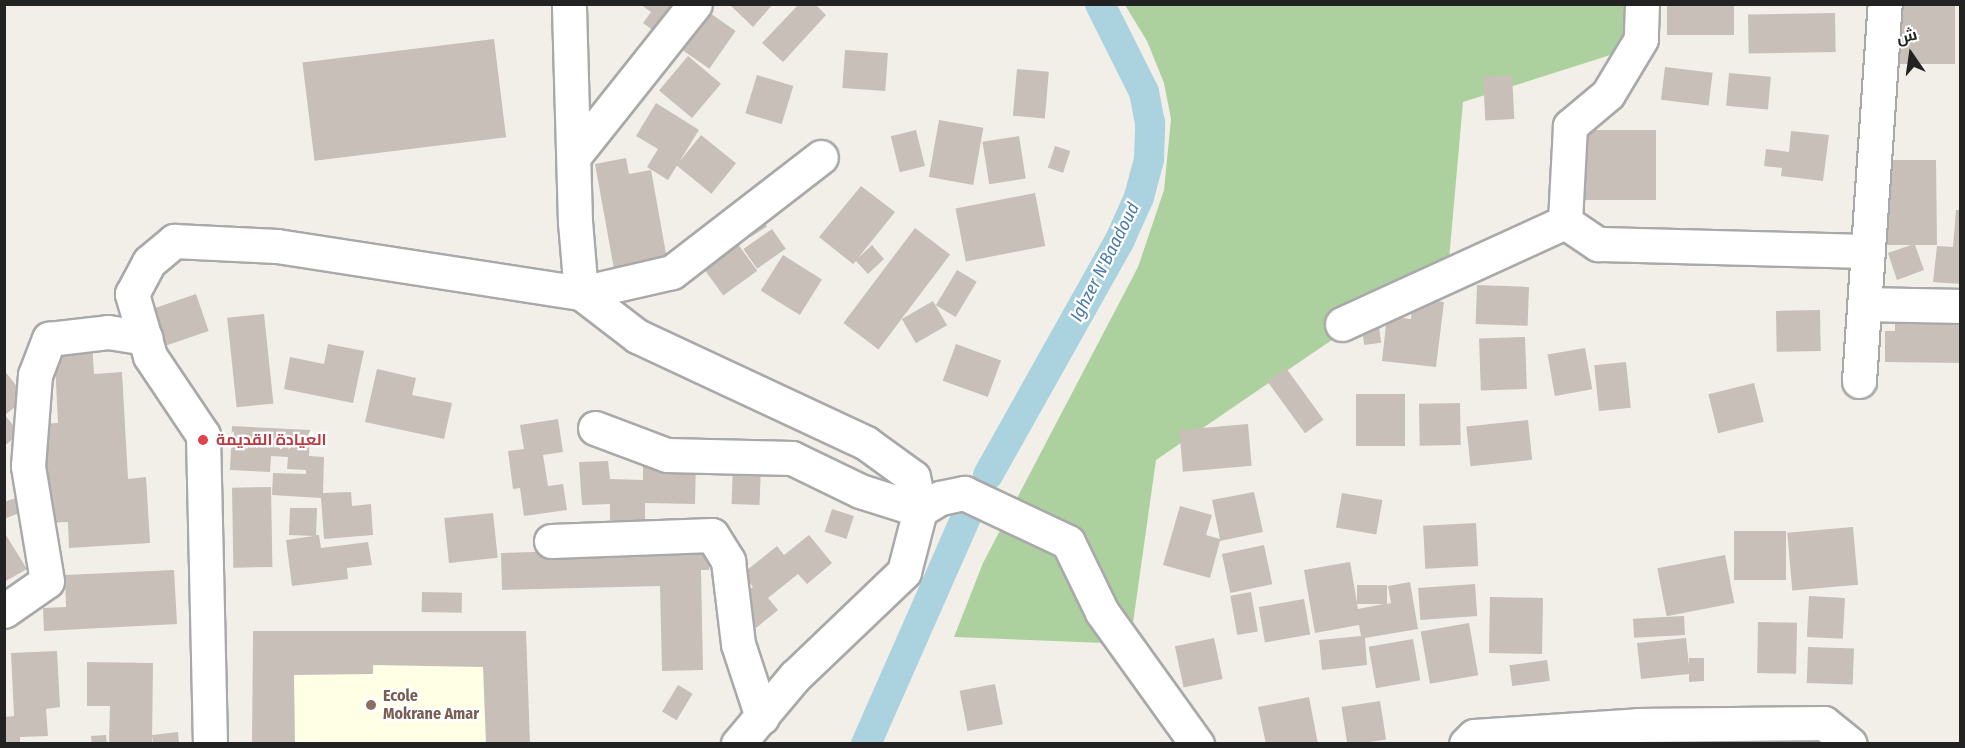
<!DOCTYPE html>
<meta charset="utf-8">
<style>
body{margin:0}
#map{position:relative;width:1965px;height:748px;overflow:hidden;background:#f2efe9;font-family:"Fira Sans Condensed",Cairo,sans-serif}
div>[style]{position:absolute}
.education>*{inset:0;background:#ffffe5;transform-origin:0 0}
.forest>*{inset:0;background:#add19e}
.canal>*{height:30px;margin:-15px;padding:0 15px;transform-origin:15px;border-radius:15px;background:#aad3df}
.building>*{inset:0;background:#c7bfb8;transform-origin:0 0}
.roads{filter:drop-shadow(2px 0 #a9a9a9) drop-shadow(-2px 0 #a9a9a9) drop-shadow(0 2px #a9a9a9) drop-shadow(0 -2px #a9a9a9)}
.minor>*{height:33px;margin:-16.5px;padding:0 16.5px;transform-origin:16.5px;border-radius:16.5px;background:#fff}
.dots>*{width:16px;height:16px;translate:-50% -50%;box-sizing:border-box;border:3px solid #fff;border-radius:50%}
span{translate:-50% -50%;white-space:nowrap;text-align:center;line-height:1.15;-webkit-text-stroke:4.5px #fff;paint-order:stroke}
.health-label{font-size:16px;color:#be3a42;font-weight:700}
.left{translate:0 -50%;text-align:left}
.education-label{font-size:16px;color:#785e54;font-weight:700}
.water-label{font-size:18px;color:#4a7aab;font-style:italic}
.frame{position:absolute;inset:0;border:6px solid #222;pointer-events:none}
.north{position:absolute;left:1881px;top:24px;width:60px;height:60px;-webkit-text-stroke:4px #fff;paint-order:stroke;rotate:347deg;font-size:16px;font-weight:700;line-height:24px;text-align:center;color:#222}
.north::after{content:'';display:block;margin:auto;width:21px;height:27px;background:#222;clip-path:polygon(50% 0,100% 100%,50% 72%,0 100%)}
</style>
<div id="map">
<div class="education">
<i style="left:253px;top:631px;width:236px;height:113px"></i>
</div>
<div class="forest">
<i style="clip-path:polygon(1125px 5px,1628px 5px,1626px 50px,1463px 102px,1449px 260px,1156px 460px,1130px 644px,954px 637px,983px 563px,1138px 267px,1164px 190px,1171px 119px,1164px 83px,1147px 41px)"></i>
</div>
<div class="canal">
<i style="left:988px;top:475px;width:267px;rotate:-60.7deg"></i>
<i style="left:1119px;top:242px;width:49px;rotate:-66deg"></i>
<i style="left:1139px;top:197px;width:39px;rotate:-75deg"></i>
<i style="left:1149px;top:159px;width:36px;rotate:-88deg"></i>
<i style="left:1150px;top:123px;width:32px;rotate:-101deg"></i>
<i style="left:1144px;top:92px;width:98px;rotate:-116.6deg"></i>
<i style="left:866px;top:744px;width:255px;rotate:-66.2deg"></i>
</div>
<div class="building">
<i style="clip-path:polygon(640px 4px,685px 4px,662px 37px,643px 23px,651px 12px)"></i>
<i style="clip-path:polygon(729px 4px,773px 4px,753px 27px)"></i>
<i style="clip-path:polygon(799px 4px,815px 4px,826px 15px,783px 62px,762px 43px)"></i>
<i style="left:1667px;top:4px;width:67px;height:31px"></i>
<i style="left:1897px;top:4px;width:58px;height:60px"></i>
<i style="left:707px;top:11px;width:35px;height:46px;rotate:35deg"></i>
<i style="left:1835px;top:13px;width:39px;height:87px;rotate:89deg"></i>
<i style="left:494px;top:39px;width:99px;height:193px;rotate:83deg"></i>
<i style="left:845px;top:50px;width:43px;height:38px;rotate:4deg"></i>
<i style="left:688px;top:56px;width:43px;height:45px;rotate:40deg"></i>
<i style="left:1665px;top:67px;width:48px;height:33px;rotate:7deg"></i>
<i style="left:1017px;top:69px;width:32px;height:47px;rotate:5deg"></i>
<i style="left:1729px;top:73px;width:42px;height:33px;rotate:5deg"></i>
<i style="left:757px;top:75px;width:38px;height:40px;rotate:17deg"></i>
<i style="left:1512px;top:75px;width:44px;height:29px;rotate:87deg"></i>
<i style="clip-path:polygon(656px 103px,699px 130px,668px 180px,647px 167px,658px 149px,636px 136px)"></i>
<i style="left:939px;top:120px;width:45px;height:58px;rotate:10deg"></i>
<i style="left:916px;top:130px;width:37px;height:26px;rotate:76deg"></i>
<i style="left:1579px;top:130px;width:77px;height:70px"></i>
<i style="clip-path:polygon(1791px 131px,1829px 135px,1823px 181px,1781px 176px,1782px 168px,1764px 166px,1766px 149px,1789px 152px)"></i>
<i style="left:701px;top:135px;width:45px;height:39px;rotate:39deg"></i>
<i style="left:1019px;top:136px;width:43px;height:37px;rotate:81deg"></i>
<i style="left:1055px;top:146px;width:16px;height:23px;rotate:18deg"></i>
<i style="clip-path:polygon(626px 158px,629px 174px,651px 170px,667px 259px,614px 269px,595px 164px)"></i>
<i style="clip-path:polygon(1879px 160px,1936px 160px,1937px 245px,1915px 245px,1924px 270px,1897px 280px,1888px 253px,1911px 245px,1879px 245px)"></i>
<i style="clip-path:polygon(861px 186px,895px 212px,858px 258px,872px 245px,884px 259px,868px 274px,856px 261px,853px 264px,819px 237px)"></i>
<i style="left:1035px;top:193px;width:54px;height:81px;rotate:79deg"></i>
<i style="clip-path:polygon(1956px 210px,1960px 210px,1960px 284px,1933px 282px,1937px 246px,1953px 247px)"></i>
<i style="left:759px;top:214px;width:15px;height:19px;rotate:58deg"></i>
<i style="left:915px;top:228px;width:44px;height:119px;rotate:37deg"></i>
<i style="left:772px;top:229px;width:24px;height:35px;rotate:55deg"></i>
<i style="left:732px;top:236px;width:43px;height:42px;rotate:54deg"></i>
<i style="left:783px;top:255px;width:46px;height:42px;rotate:32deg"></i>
<i style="left:957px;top:270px;width:23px;height:41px;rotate:31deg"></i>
<i style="left:1477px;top:285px;width:52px;height:39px;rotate:2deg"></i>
<i style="left:196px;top:294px;width:39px;height:51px;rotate:71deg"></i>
<i style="clip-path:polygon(1413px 298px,1444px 302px,1436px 367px,1382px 361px,1387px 316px,1411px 319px)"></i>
<i style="left:933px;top:301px;width:28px;height:36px;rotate:60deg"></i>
<i style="left:1820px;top:310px;width:41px;height:44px;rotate:89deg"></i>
<i style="left:264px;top:314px;width:90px;height:37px;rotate:84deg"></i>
<i style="clip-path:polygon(1895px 315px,1960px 315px,1960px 363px,1885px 362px,1885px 331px,1895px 331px)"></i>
<i style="left:1378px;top:318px;width:25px;height:17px;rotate:83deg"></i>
<i style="left:1525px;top:337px;width:52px;height:46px;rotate:88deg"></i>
<i style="clip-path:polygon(92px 341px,94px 374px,122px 372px,128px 479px,146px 477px,150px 543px,69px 548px,68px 522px,46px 523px,41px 424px,58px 423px,54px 343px)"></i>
<i style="clip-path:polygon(328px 344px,364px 351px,353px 403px,284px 389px,290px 357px,324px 364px)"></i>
<i style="left:956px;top:344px;width:48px;height:39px;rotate:20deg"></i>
<i style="left:1585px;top:348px;width:42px;height:38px;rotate:80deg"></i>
<i style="left:1626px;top:362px;width:46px;height:32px;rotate:84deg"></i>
<i style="left:1286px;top:368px;width:64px;height:23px;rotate:54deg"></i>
<i style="clip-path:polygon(377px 369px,416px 378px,412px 395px,452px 403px,444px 439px,365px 422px)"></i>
<i style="clip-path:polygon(4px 370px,26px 398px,5px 415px,20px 434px,4px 446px)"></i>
<i style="left:1754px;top:383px;width:40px;height:47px;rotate:76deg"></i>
<i style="left:1356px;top:394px;width:49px;height:52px"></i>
<i style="left:1460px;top:403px;width:42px;height:41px;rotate:89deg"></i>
<i style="clip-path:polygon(558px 419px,563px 452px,543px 455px,548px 486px,563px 484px,567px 510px,524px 516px,520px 488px,513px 489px,508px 451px,524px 449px,520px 425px)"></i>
<i style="left:1528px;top:420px;width:40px;height:62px;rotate:84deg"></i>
<i style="left:1248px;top:424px;width:42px;height:69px;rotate:85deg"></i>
<i style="clip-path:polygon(232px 426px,310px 430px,309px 456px,324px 457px,323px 493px,351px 492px,352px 506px,371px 504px,373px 535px,324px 539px,321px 498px,272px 495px,273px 473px,306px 474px,306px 470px,287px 469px,288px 457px,271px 456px,270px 472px,230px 470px)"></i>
<i style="clip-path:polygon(608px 461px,610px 479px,643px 480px,643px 462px,696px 462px,695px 504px,645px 503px,645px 520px,610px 520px,610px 504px,582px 505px,579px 462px)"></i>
<i style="left:733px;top:463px;width:28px;height:41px;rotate:2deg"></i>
<i style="left:271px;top:487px;width:80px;height:39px;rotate:89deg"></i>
<i style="clip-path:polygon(1254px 492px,1263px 532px,1220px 541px,1210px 578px,1163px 565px,1180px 506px,1212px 515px,1206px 535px,1220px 539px,1212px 500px)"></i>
<i style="left:1342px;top:493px;width:41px;height:35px;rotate:10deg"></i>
<i style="clip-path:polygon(16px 498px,22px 512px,4px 519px,4px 502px)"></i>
<i style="clip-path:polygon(290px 508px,317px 508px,316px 535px,319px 535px,321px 548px,368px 542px,372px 565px,347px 568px,348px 579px,292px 586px,286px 540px,314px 536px,289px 535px)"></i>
<i style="left:832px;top:509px;width:23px;height:24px;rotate:18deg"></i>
<i style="left:493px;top:513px;width:45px;height:49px;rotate:84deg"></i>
<i style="left:1476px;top:523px;width:43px;height:53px;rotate:87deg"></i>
<i style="left:1853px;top:527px;width:58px;height:66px;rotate:85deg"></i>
<i style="left:1734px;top:531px;width:52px;height:49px"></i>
<i style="clip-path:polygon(4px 532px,27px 569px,4px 582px)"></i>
<i style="clip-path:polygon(809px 535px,832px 563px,807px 584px,798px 574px,768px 598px,778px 610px,756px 628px,735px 602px,753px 587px,742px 574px,777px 546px,784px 555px)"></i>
<i style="left:1264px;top:545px;width:40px;height:43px;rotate:78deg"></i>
<i style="clip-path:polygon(709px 547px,709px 570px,701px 570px,703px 670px,662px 671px,660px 586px,502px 590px,501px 553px)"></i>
<i style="left:1725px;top:555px;width:49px;height:69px;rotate:79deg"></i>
<i style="clip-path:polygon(evenodd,1350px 562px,1357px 603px,1357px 585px,1387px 585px,1387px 604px,1391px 603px,1388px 586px,1410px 582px,1418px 629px,1365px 638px,1367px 665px,1322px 670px,1319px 640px,1361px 636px,1359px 625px,1315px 633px,1304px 570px,1350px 562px,1357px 604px,1384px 604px,1358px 609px,1357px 604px)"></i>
<i style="clip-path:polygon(174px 570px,177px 624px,44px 631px,43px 608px,66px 607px,65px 575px)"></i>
<i style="left:1475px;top:584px;width:32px;height:57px;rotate:86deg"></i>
<i style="left:422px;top:592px;width:40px;height:20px;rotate:1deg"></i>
<i style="left:1251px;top:592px;width:40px;height:21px;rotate:80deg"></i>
<i style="left:1809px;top:596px;width:36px;height:41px;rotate:3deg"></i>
<i style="left:1490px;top:597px;width:53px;height:56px;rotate:1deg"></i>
<i style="left:1304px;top:599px;width:36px;height:46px;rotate:80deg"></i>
<i style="left:1684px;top:616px;width:19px;height:51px;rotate:87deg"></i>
<i style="left:1758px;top:622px;width:39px;height:51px;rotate:1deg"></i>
<i style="left:1469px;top:623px;width:53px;height:49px;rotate:80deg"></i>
<i style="clip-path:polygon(253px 631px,526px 631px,530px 744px,486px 744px,483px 667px,373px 665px,373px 674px,294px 675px,295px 744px,252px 744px)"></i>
<i style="left:1214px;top:638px;width:42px;height:40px;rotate:78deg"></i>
<i style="clip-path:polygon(1686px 638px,1689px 666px,1689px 658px,1704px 658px,1704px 681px,1689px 682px,1689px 674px,1641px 679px,1637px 643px)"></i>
<i style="left:1413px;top:639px;width:42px;height:45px;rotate:80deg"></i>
<i style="left:1808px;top:647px;width:46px;height:36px;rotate:2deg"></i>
<i style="clip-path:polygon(57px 651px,60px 707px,46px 709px,48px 736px,20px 737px,20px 744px,4px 744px,4px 717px,14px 716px,11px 653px)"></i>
<i style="left:1547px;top:660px;width:21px;height:38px;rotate:82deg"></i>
<i style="clip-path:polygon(87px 662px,153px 663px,152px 744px,109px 744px,110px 706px,87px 706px)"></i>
<i style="left:995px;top:684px;width:41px;height:36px;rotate:79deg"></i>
<i style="left:678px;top:685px;width:17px;height:31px;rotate:31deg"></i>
<i style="clip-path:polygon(1309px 697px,1318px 744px,1266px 744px,1258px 707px)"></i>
<i style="left:1380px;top:701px;width:39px;height:39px;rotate:81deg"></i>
<i style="clip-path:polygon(178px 732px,179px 744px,153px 744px,152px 735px)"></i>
<i style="clip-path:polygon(106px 735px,107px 744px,92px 744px,91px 736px)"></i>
<i style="clip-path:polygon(1716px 741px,1716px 744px,1695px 744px,1695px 742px)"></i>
</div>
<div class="roads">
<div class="minor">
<i style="left:1642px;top:4px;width:35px;rotate:92deg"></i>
<i style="left:1641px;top:39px;width:64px;rotate:121deg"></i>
<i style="left:1608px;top:94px;width:50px;rotate:139.9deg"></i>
<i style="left:1570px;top:126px;width:96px;rotate:93deg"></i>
<i style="left:1565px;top:222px;width:40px;rotate:34deg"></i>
<i style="left:1598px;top:244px;width:270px;rotate:1.5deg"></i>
<i style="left:574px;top:156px;width:194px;rotate:-51.5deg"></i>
<i style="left:581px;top:293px;width:71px;rotate:37.5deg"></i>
<i style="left:637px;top:336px;width:253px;rotate:25deg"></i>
<i style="left:866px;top:443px;width:58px;rotate:35.9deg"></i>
<i style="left:913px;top:477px;width:34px;rotate:78deg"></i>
<i style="left:920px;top:510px;width:64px;rotate:104.5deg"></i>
<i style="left:904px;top:572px;width:151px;rotate:136.3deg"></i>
<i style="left:795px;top:676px;width:89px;rotate:130deg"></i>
<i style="left:581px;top:293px;width:93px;rotate:-13deg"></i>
<i style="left:672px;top:272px;width:188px;rotate:-37.7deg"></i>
<i style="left:1865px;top:304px;width:95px;rotate:1.2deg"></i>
<i style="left:1342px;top:324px;width:245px;rotate:-24.6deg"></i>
<i style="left:1859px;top:381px;width:378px;rotate:-86.1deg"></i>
<i style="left:595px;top:428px;width:77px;rotate:20.6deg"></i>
<i style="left:667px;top:455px;width:125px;rotate:1.4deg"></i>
<i style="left:792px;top:458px;width:76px;rotate:25.9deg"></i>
<i style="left:860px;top:491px;width:63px;rotate:17.6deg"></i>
<i style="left:920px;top:510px;width:23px;rotate:-31deg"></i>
<i style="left:940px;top:498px;width:25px;rotate:-12deg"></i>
<i style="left:964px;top:493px;width:115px;rotate:25.2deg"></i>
<i style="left:1068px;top:542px;width:78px;rotate:64.1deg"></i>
<i style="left:1102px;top:612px;width:163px;rotate:54.3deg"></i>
<i style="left:551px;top:541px;width:161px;rotate:-2.1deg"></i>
<i style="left:712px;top:535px;width:31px;rotate:58deg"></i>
<i style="left:728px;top:561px;width:84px;rotate:83.1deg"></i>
<i style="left:738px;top:644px;width:77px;rotate:71.8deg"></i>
<i style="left:4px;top:611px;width:52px;rotate:-34.9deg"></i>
<i style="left:47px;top:581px;width:117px;rotate:-99.4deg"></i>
<i style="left:28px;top:466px;width:91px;rotate:-85.6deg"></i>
<i style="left:35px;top:375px;width:39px;rotate:-69deg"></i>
<i style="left:49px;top:339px;width:59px;rotate:-6.8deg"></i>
<i style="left:108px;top:332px;width:38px;rotate:9deg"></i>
<i style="left:210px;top:744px;width:309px;rotate:-91.3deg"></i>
<i style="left:203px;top:435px;width:95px;rotate:-123.9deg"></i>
<i style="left:150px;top:356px;width:65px;rotate:-106.2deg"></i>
<i style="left:132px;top:294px;width:36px;rotate:-62deg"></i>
<i style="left:149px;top:262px;width:33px;rotate:-40deg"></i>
<i style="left:174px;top:241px;width:103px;rotate:2.8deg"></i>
<i style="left:277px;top:246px;width:308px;rotate:8.8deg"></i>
<i style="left:581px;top:293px;width:71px;rotate:-94.8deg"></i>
<i style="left:575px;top:222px;width:218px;rotate:-91.6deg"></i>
<i style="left:1466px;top:744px;width:11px;rotate:-45deg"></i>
<i style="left:1474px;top:736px;width:164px;rotate:-3.8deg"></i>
<i style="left:1638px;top:725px;width:186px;rotate:-0.6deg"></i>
<i style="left:1824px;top:723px;width:33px;rotate:39deg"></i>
</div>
</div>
<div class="dots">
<i style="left:203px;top:440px;background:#e0444e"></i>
<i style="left:371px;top:705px;background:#8d6e63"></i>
</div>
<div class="health-label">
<span class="left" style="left:216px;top:440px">العيادة القديمة</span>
</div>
<div class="education-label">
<span class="left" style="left:383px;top:705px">Ecole<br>Mokrane Amar</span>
</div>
<div class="water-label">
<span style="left:1105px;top:262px;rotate:-63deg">Ighzer N'Baadoud</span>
</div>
<div class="frame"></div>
<div class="north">ش</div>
</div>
